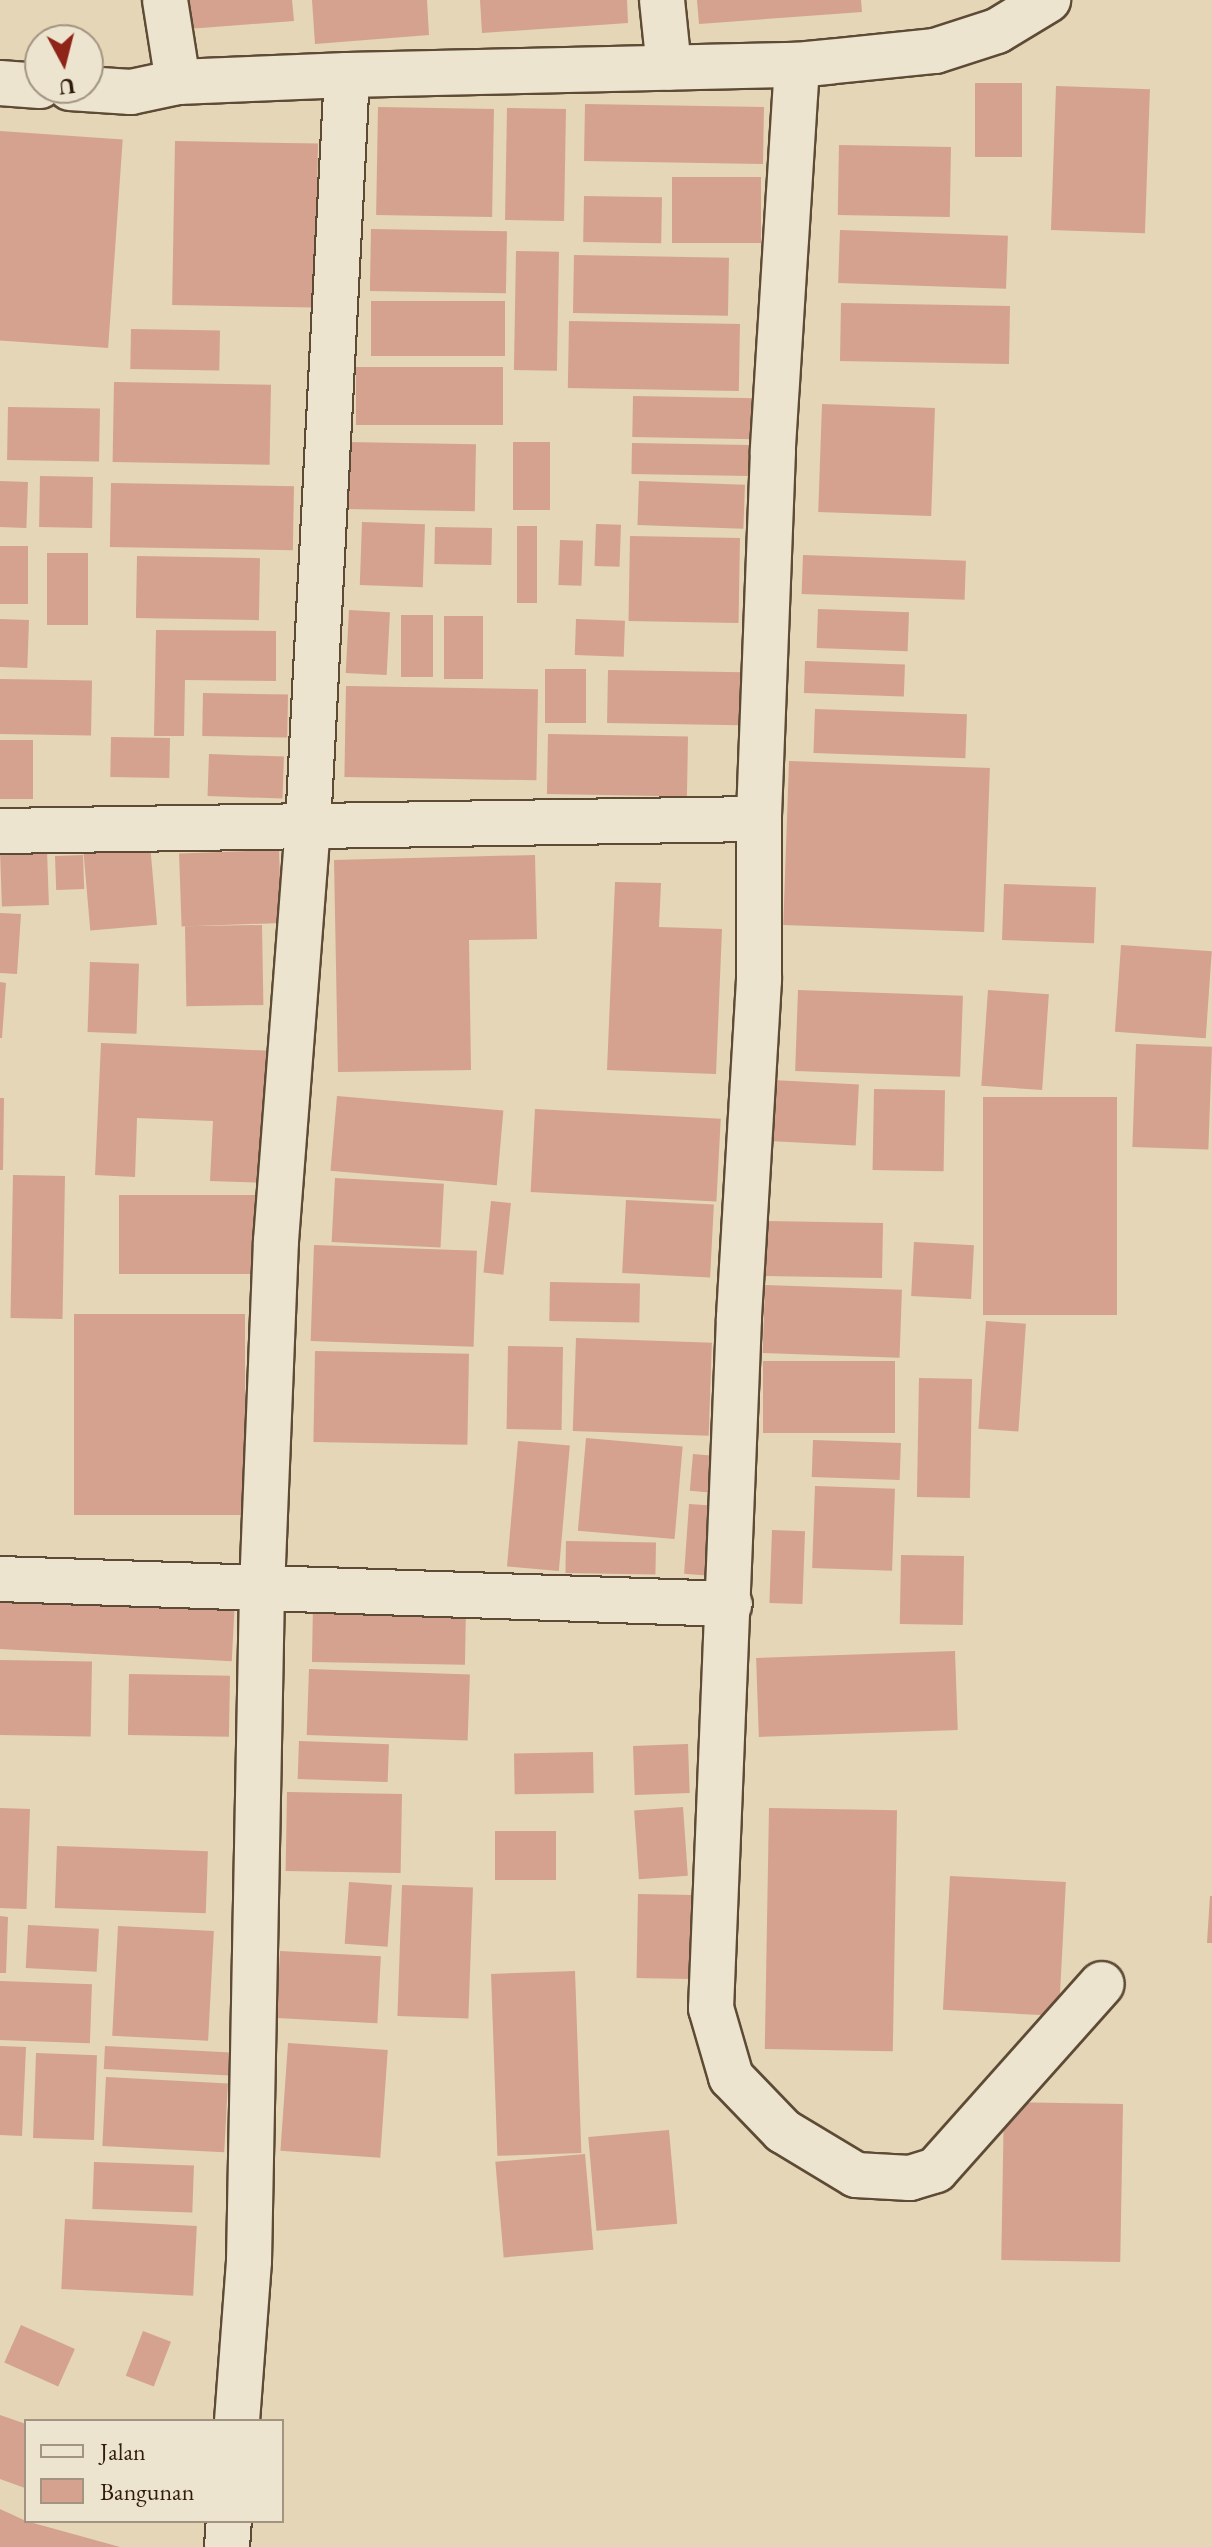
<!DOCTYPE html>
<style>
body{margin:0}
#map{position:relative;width:1212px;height:2547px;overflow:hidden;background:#e4d6b6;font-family:"EB Garamond",serif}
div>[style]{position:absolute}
.building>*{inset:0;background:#d4a28e;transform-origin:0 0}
.roads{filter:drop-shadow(2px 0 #5e4b36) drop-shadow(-2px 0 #5e4b36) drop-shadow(0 2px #5e4b36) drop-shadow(0 -2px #5e4b36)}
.street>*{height:44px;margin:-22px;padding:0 22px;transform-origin:22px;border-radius:22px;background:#ede4d0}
.secondary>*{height:44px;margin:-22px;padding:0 22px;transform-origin:22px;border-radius:22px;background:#ede4d0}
span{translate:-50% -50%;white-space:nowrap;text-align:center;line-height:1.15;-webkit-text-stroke:6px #ede4d0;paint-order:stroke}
.legend{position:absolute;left:24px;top:2419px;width:260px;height:104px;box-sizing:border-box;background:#ede4d0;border:2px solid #a29481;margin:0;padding:10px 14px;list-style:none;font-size:24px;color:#311d0b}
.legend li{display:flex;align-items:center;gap:16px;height:40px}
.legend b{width:40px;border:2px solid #a29481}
.north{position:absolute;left:24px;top:24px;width:80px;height:80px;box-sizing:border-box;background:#ede4d0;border:2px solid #a29481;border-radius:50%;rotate:173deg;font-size:22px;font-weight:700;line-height:32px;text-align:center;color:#311d0b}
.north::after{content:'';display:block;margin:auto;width:28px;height:36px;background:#8f2418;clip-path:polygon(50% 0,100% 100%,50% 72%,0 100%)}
</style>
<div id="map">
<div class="building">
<i style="clip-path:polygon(186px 0,292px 0,294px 21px,188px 29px)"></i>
<i style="clip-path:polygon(312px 0,427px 0,429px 35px,315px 44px)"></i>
<i style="clip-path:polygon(480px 0,627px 0,628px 23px,482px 33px)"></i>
<i style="clip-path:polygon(697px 0,861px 0,862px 12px,699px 24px)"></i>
<i style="left:975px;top:83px;width:47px;height:74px"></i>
<i style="left:1056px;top:86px;width:94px;height:144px;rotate:2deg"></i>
<i style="left:585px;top:104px;width:179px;height:57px;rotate:1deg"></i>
<i style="left:378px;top:107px;width:116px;height:108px;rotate:1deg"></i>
<i style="left:507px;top:108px;width:59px;height:112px;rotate:1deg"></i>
<i style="left:0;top:131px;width:123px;height:209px;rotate:4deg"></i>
<i style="left:175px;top:141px;width:143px;height:164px;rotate:1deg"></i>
<i style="left:839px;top:145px;width:112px;height:70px;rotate:1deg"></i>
<i style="left:672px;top:177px;width:89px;height:66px"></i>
<i style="left:584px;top:196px;width:78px;height:46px;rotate:1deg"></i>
<i style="left:371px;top:229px;width:136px;height:62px;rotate:1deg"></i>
<i style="left:840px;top:230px;width:168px;height:53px;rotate:2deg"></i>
<i style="left:516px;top:251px;width:43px;height:119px;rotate:1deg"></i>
<i style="left:574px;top:255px;width:155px;height:58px;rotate:1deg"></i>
<i style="left:371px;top:301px;width:134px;height:55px"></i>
<i style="left:841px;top:303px;width:169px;height:58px;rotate:1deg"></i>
<i style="left:569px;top:321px;width:171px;height:67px;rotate:1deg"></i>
<i style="left:131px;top:329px;width:89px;height:40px;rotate:1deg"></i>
<i style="left:356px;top:367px;width:147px;height:58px"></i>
<i style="left:114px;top:382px;width:157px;height:80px;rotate:1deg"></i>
<i style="left:633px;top:396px;width:123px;height:41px;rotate:1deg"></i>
<i style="left:822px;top:404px;width:113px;height:108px;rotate:2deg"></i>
<i style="left:8px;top:407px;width:92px;height:53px;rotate:1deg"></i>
<i style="left:346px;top:442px;width:130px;height:67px;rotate:1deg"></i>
<i style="left:513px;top:442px;width:37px;height:68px"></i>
<i style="left:632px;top:443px;width:118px;height:31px;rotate:1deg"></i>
<i style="left:40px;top:476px;width:53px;height:51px;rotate:1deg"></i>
<i style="left:0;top:481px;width:28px;height:46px;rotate:2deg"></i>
<i style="left:639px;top:481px;width:106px;height:44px;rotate:2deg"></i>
<i style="left:111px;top:483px;width:183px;height:64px;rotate:1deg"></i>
<i style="left:362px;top:522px;width:63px;height:63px;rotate:2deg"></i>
<i style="left:596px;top:524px;width:25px;height:42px;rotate:2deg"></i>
<i style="left:517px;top:526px;width:20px;height:77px"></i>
<i style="left:435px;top:527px;width:57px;height:37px;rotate:1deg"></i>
<i style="left:630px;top:536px;width:110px;height:85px;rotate:1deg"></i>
<i style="left:560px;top:540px;width:23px;height:45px;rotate:2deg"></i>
<i style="left:0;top:546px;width:28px;height:58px"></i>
<i style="left:47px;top:553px;width:41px;height:72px"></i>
<i style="left:803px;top:555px;width:163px;height:39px;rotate:2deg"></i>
<i style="left:137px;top:556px;width:123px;height:62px;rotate:1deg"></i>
<i style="left:818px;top:609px;width:91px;height:39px;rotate:2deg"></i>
<i style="left:349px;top:610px;width:41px;height:63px;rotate:3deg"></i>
<i style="left:401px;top:615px;width:32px;height:62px"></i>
<i style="left:444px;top:616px;width:39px;height:63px"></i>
<i style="left:0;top:619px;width:29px;height:48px;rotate:2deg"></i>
<i style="left:576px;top:619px;width:49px;height:36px;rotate:2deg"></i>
<i style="clip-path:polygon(156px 630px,276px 631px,276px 681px,185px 680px,184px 736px,154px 736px)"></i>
<i style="left:805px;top:661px;width:100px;height:32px;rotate:2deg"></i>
<i style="left:545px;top:669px;width:41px;height:54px"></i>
<i style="left:608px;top:670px;width:134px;height:53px;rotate:1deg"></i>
<i style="left:0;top:679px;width:92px;height:55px;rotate:1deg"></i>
<i style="left:346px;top:686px;width:192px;height:91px;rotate:1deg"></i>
<i style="left:203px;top:693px;width:85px;height:43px;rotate:1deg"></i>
<i style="left:815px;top:709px;width:152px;height:44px;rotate:2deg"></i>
<i style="left:548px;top:734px;width:140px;height:60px;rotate:1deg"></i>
<i style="left:111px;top:737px;width:59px;height:40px;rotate:1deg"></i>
<i style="left:0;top:740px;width:33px;height:59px"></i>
<i style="left:209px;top:754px;width:75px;height:42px;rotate:2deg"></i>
<i style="left:789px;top:761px;width:201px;height:164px;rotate:2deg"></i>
<i style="left:150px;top:844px;width:81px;height:67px;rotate:85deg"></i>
<i style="left:47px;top:850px;width:55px;height:47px;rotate:88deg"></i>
<i style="left:279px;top:850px;width:73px;height:100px;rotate:88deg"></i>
<i style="left:83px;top:855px;width:34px;height:28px;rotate:88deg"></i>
<i style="clip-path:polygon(535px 855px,537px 939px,469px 940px,471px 1070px,338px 1072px,334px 860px)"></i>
<i style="clip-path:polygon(615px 882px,661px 883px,659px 927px,722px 929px,716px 1074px,607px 1070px)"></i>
<i style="left:1004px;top:884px;width:92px;height:56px;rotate:2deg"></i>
<i style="clip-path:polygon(0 913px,21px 914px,17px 974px,0 973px)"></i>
<i style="left:262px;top:925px;width:80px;height:77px;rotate:89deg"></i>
<i style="left:1121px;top:945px;width:91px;height:87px;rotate:4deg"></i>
<i style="left:90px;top:962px;width:49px;height:70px;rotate:2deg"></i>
<i style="clip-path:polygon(0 982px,6px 983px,2px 1038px,0 1038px)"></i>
<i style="left:798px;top:990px;width:165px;height:81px;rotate:2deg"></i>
<i style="left:988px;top:990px;width:61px;height:96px;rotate:4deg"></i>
<i style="clip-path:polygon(101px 1043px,275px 1051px,268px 1183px,210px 1181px,213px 1121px,137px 1118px,135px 1177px,95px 1175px)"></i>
<i style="left:1136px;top:1044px;width:76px;height:103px;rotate:2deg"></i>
<i style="left:772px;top:1080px;width:87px;height:61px;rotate:3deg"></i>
<i style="left:874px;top:1089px;width:71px;height:81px;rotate:1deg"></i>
<i style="left:337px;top:1096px;width:167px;height:75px;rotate:5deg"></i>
<i style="left:983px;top:1097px;width:134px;height:218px"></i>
<i style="clip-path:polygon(0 1098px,4px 1098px,3px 1170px,0 1170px)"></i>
<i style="left:535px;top:1109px;width:186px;height:83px;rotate:3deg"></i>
<i style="left:13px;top:1175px;width:52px;height:143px;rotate:1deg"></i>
<i style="left:335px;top:1178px;width:109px;height:64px;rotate:3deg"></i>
<i style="left:119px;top:1195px;width:137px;height:79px"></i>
<i style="left:626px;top:1200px;width:88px;height:73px;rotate:3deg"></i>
<i style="left:491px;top:1201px;width:20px;height:72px;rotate:6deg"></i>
<i style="left:766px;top:1221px;width:117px;height:55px;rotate:1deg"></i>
<i style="left:914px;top:1242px;width:60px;height:54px;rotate:3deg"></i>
<i style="left:314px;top:1245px;width:163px;height:96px;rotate:2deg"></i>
<i style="left:550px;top:1282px;width:90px;height:39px;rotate:1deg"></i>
<i style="left:765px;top:1285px;width:137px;height:68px;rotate:2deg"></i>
<i style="left:74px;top:1314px;width:171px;height:201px"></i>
<i style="left:986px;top:1321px;width:40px;height:108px;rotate:4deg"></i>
<i style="left:576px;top:1338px;width:136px;height:93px;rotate:2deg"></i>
<i style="left:508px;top:1346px;width:55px;height:83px;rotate:1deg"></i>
<i style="left:315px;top:1351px;width:154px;height:91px;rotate:1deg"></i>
<i style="left:763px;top:1361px;width:132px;height:72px"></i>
<i style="left:919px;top:1378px;width:53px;height:119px;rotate:1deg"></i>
<i style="left:586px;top:1438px;width:97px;height:93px;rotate:5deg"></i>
<i style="left:813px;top:1440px;width:88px;height:37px;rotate:2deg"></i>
<i style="left:518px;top:1441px;width:52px;height:126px;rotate:5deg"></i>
<i style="left:693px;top:1454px;width:23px;height:37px;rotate:5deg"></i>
<i style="left:815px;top:1486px;width:80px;height:82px;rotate:2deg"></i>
<i style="left:689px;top:1504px;width:26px;height:70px;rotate:4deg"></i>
<i style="left:772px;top:1530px;width:33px;height:73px;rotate:2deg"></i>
<i style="left:566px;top:1541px;width:90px;height:32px;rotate:1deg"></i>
<i style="left:901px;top:1555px;width:63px;height:69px;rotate:1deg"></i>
<i style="left:0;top:1593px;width:235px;height:56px;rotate:3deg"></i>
<i style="left:313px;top:1603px;width:153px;height:59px;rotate:1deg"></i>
<i style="left:955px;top:1651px;width:79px;height:199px;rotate:88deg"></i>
<i style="left:0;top:1660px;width:92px;height:75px;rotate:1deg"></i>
<i style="left:309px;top:1669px;width:161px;height:66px;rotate:2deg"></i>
<i style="left:129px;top:1674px;width:101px;height:61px;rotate:1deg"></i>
<i style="left:299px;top:1741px;width:90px;height:38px;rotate:2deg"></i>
<i style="left:688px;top:1744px;width:49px;height:55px;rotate:88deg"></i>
<i style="left:593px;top:1752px;width:41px;height:79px;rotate:89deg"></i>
<i style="left:287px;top:1792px;width:115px;height:79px;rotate:1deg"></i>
<i style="left:683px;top:1807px;width:69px;height:49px;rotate:86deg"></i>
<i style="left:0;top:1808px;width:30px;height:100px;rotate:2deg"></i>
<i style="left:769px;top:1808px;width:128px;height:241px;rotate:1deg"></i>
<i style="left:495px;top:1831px;width:61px;height:49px"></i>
<i style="left:57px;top:1846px;width:151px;height:62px;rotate:2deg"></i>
<i style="left:950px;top:1876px;width:116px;height:134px;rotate:3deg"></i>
<i style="left:349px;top:1882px;width:43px;height:62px;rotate:4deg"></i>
<i style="left:402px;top:1885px;width:71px;height:131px;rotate:2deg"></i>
<i style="left:638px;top:1894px;width:54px;height:84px;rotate:1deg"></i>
<i style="clip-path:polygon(1210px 1896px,1212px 1896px,1212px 1943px,1207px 1943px)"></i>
<i style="clip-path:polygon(0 1916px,8px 1917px,6px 1973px,0 1973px)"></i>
<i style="left:28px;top:1925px;width:71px;height:43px;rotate:3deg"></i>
<i style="left:118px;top:1926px;width:96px;height:110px;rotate:3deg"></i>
<i style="left:280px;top:1951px;width:101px;height:67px;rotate:3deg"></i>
<i style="left:575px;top:1971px;width:182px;height:84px;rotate:88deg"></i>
<i style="left:0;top:1981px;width:92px;height:59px;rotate:2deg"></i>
<i style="left:288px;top:2043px;width:100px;height:108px;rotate:4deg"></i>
<i style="clip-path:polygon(0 2046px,26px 2047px,22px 2136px,0 2135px)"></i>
<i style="left:105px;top:2046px;width:126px;height:23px;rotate:3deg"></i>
<i style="left:36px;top:2053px;width:61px;height:85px;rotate:2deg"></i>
<i style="left:106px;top:2077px;width:122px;height:69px;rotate:3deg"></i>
<i style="left:1004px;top:2102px;width:119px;height:158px;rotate:1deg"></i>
<i style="left:669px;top:2130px;width:94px;height:81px;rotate:85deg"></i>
<i style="left:585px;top:2154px;width:96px;height:90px;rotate:85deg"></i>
<i style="left:94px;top:2162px;width:100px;height:47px;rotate:2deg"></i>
<i style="left:65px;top:2219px;width:132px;height:70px;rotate:3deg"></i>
<i style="left:21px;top:2325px;width:59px;height:41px;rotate:24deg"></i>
<i style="left:143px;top:2331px;width:30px;height:48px;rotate:21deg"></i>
<i style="clip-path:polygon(0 2415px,26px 2424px,25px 2488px,0 2479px)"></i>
<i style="clip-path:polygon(0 2509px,26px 2521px,120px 2547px,0 2547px)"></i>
</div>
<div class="roads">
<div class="street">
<i style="left:165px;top:0;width:83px;rotate:81deg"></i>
<i style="left:662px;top:0;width:68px;rotate:84.1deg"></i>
<i style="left:797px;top:65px;width:387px;rotate:93.6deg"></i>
<i style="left:773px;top:451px;width:368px;rotate:92.2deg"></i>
<i style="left:759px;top:819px;width:161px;rotate:90deg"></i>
<i style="left:759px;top:980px;width:339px;rotate:93.4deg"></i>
<i style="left:739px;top:1318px;width:691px;rotate:92.32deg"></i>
<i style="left:711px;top:2008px;width:72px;rotate:73.8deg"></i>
<i style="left:731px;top:2077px;width:75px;rotate:46.1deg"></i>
<i style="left:783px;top:2131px;width:85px;rotate:31.1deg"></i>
<i style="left:856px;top:2175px;width:54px;rotate:3.2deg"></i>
<i style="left:910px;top:2178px;width:27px;rotate:-17deg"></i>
<i style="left:936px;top:2170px;width:249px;rotate:-48.3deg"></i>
<i style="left:0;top:831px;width:759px;rotate:-0.91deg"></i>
<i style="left:0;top:1579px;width:730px;rotate:1.96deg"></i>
<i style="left:237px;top:2421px;width:160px;rotate:-85.7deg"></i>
<i style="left:249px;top:2261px;width:672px;rotate:-88.89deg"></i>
<i style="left:262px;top:1589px;width:348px;rotate:-87.7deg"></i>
<i style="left:276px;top:1241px;width:416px;rotate:-85.6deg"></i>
<i style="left:308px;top:826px;width:752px;rotate:-87.03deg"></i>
<i style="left:227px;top:2547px;width:26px;rotate:-86deg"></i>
</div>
<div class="secondary">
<i style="left:0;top:83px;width:40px;rotate:4.3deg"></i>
<i style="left:70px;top:88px;width:61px;rotate:3.8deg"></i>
<i style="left:131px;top:92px;width:48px;rotate:-12deg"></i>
<i style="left:178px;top:82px;width:169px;rotate:-2.4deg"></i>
<i style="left:347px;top:75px;width:450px;rotate:-1.3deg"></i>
<i style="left:797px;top:65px;width:139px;rotate:-5.8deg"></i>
<i style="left:935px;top:51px;width:65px;rotate:-17.9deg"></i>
<i style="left:997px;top:31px;width:60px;rotate:-31.3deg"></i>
</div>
</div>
<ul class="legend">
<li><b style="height:10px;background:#ede4d0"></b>Jalan</li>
<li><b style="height:22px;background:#d4a28e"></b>Bangunan</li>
</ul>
<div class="north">U</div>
</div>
